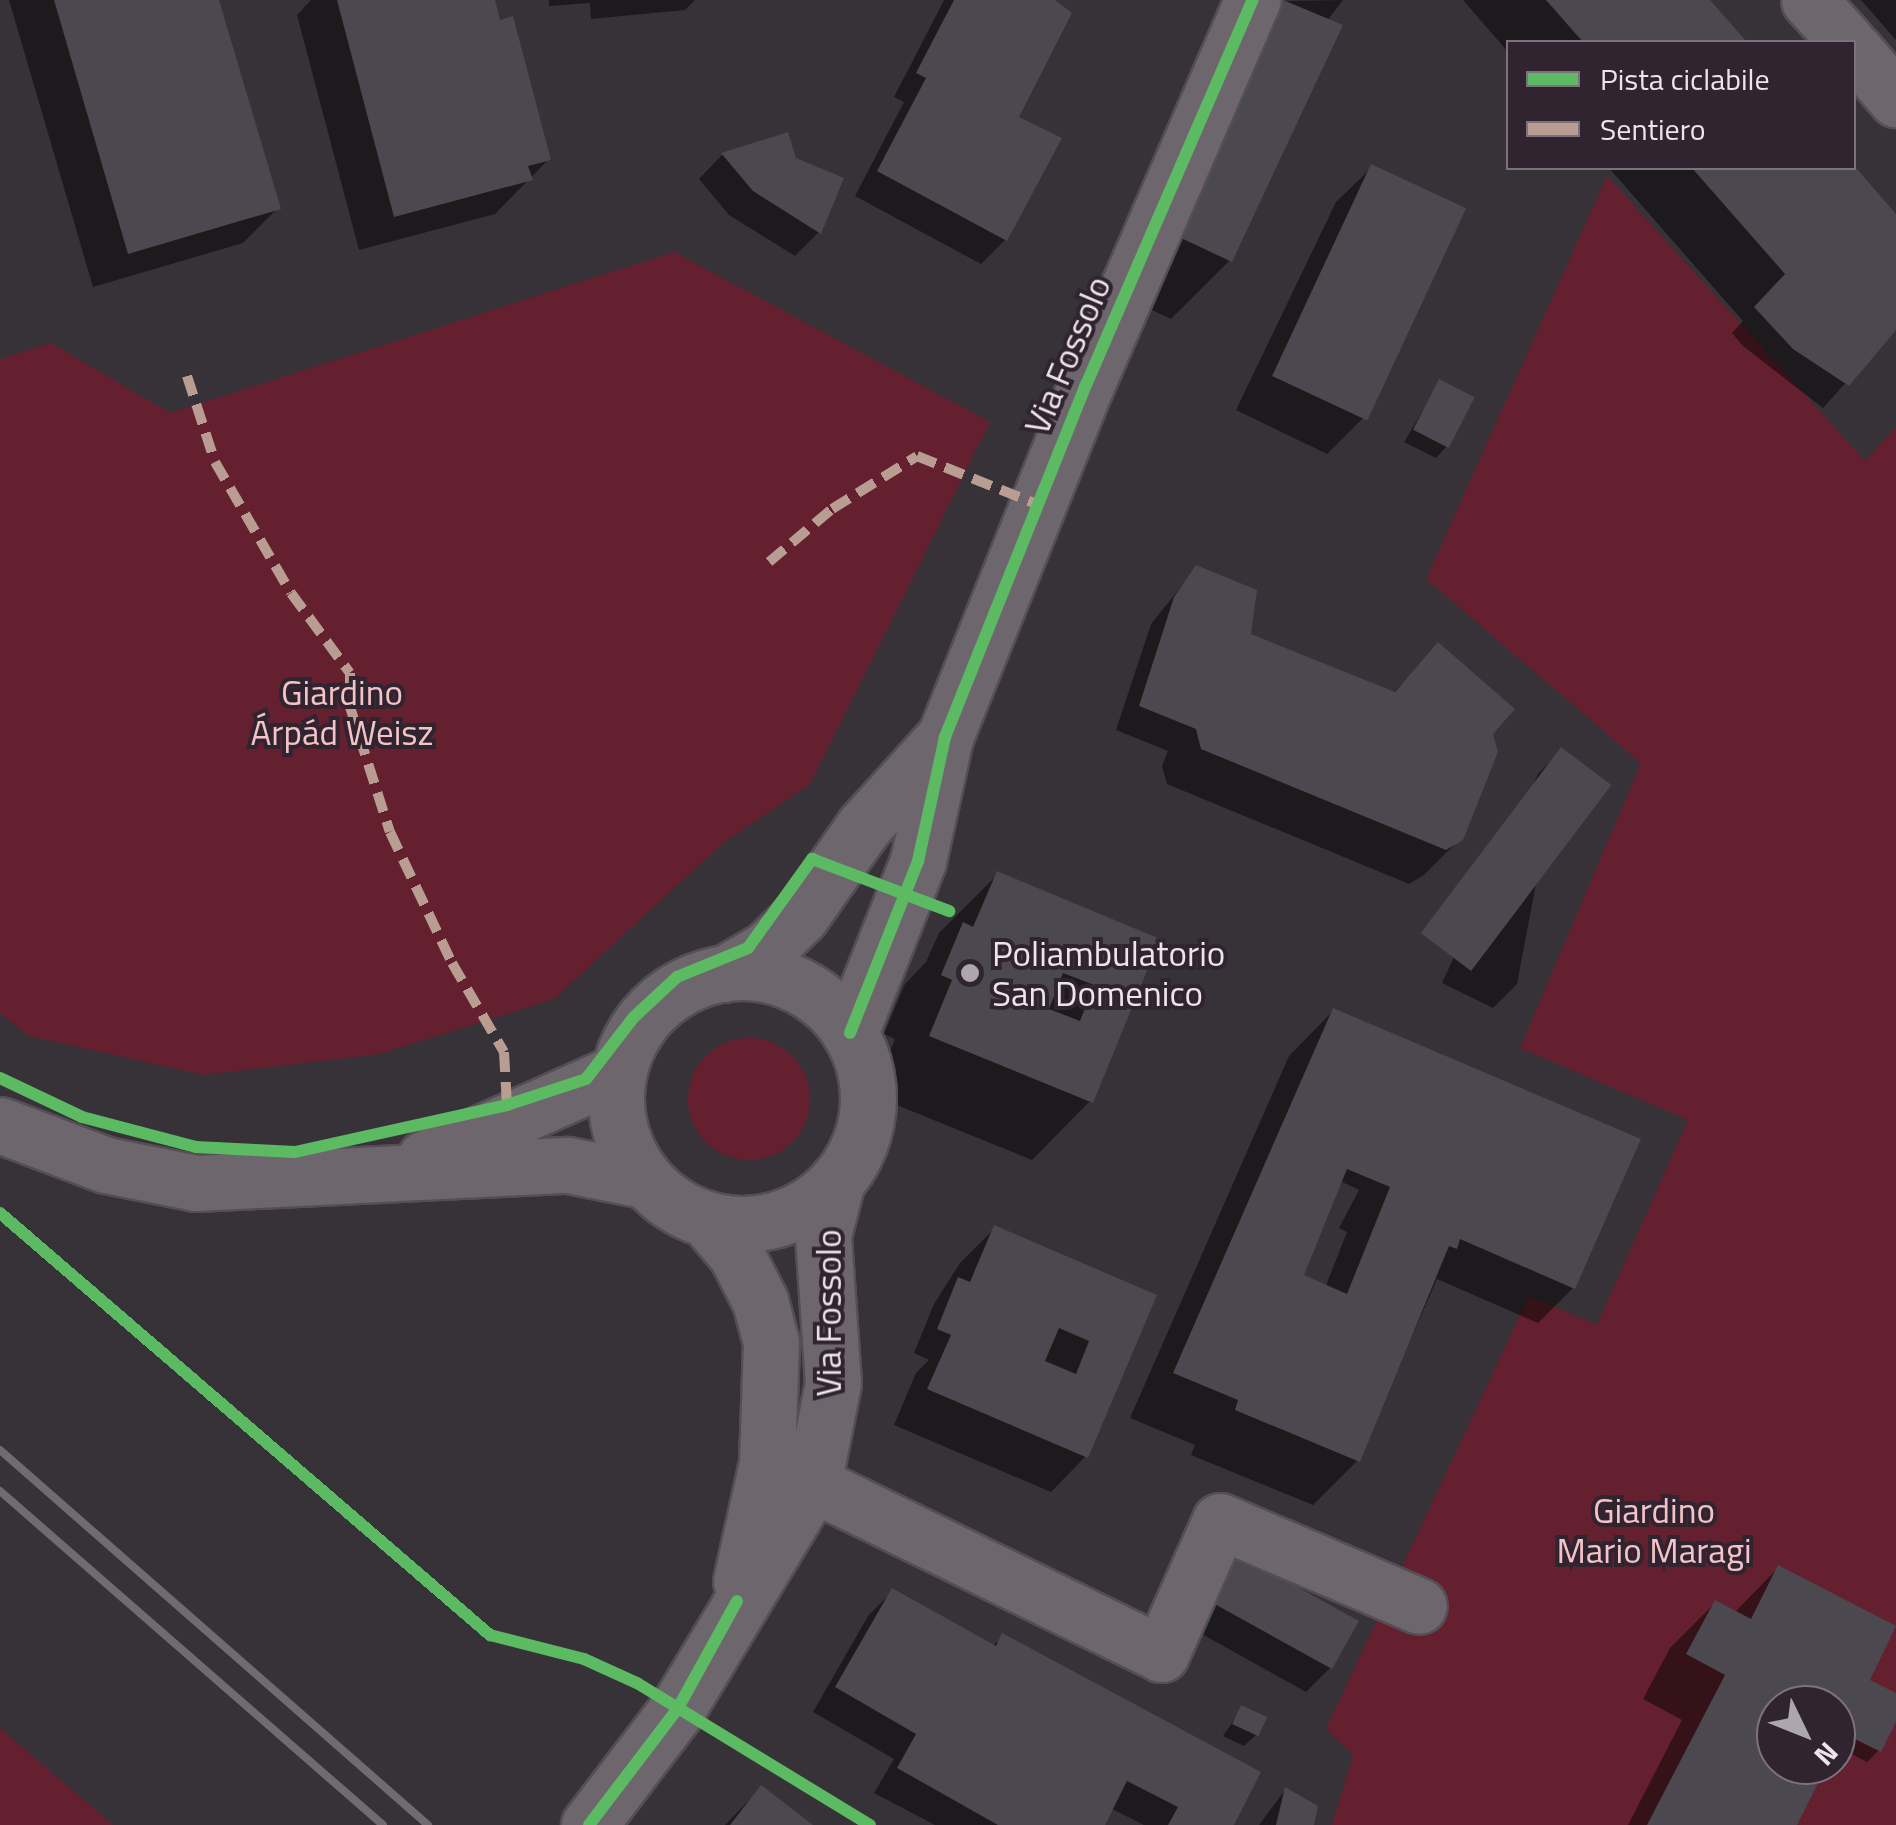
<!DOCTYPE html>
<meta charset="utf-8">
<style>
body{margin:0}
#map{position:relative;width:1896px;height:1825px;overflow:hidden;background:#373138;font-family:"Titillium Web",sans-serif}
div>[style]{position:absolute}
.green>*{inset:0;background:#64202e}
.round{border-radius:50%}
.shadow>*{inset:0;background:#0007}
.building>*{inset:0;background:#4c484f;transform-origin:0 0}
.roads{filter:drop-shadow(2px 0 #544e55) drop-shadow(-2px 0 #544e55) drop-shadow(0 2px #544e55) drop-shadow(0 -2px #544e55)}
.street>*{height:55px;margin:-27.5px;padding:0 27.5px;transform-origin:27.5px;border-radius:27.5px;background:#6d676d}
.secondary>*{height:55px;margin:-27.5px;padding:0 27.5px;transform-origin:27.5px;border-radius:27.5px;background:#6d676d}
.secondary>.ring{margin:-27.5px;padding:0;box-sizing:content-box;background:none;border:55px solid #6d676d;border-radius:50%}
.rail>*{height:8px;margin:-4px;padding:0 4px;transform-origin:4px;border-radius:4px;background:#6f6b6f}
.quiet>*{height:10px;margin-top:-5px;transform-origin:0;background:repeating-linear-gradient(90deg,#b99d93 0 20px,transparent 0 30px)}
.cycleway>*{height:12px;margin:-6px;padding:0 6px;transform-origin:6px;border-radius:6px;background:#5cba63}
.dots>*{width:28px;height:28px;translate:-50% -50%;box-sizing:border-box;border:5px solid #302431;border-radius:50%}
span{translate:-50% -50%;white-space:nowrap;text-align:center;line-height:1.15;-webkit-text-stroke:8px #302431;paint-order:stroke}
.street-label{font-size:35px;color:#ede5ed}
.park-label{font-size:35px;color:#f4c3c6}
.poi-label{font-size:35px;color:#ede5ed}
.left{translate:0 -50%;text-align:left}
.legend{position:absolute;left:1506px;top:40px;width:350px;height:130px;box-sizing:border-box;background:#302431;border:2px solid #7c717c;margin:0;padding:12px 18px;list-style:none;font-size:30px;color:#ede5ed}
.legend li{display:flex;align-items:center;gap:20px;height:50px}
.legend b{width:50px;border:2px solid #7c717c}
.north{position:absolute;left:1756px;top:1685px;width:100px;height:100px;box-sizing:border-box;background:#302431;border:2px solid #7c717c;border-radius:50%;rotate:133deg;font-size:28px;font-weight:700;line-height:40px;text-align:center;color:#ede5ed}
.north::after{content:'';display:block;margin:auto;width:35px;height:45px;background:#ada6ae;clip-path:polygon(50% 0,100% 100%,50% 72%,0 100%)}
</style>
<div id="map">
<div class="green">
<i style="clip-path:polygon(evenodd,1607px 176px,1865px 461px,1896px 427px,1896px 1825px,1332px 1825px,1353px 1755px,1326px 1729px,1529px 1296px,1597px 1325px,1688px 1120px,1520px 1048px,1641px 763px,1426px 579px,1607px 176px,1776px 1705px,1836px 1705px,1836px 1765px,1776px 1765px,1776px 1705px)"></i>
<i style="clip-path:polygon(674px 252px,990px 422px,810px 784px,723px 843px,554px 999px,380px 1054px,204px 1075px,29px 1036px,0 1013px,0 359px,51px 343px,170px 413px)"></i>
<i class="round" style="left:688px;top:1038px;width:122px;height:122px"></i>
<i style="clip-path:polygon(0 1728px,113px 1825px,0 1825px)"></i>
</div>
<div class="shadow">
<i style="clip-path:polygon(9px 0,216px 0,278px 208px,243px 243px,93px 287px)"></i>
<i style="clip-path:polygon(311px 0,492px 0,549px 159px,495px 214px,359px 250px,297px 15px)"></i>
<i style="clip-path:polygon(549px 0,695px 0,685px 10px,591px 19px,590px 3px,549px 6px)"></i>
<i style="clip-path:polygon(944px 0,1053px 0,1016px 118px,1005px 240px,981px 264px,855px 196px,904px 102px,894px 97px)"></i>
<i style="clip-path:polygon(1343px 0,1327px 21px,1230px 260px,1171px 319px,1124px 297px,1225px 59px,1284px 1px)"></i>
<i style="clip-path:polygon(1463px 0,1707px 0,1744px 42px,1508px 42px,1508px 52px)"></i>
<i style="clip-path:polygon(1861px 0,1896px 0,1896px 40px)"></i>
<i style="clip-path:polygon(786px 135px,819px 232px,795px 256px,729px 215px,699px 179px,722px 155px)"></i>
<i style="clip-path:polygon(1372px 167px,1362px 419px,1327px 454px,1236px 410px,1336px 202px)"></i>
<i style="clip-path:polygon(1609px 168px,1852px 168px,1896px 218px,1896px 327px,1823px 408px,1743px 346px,1732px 333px,1743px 321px)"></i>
<i style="clip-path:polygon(1440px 382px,1447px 446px,1436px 458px,1404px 442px)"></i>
<i style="clip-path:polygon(1196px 568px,1248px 635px,1392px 694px,1439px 646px,1490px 734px,1460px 839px,1424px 875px,1409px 884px,1167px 784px,1162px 766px,1168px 751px,1116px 730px,1151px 624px)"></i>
<i style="clip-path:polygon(1561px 751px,1517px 984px,1493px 1008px,1442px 983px,1538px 774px)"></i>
<i style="clip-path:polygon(998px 874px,1157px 940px,1090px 1101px,1032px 1160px,872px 1095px,895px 1039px,884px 1034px,905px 984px,926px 962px,939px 933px)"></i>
<i style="clip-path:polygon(evenodd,1333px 1011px,1573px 1288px,1538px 1323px,1437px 1279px,1358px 1460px,1313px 1505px,1191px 1455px,1195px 1445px,1130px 1418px,1289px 1056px,1333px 1011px,1340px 1181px,1359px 1190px,1339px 1228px,1347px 1232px,1325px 1288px,1300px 1277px,1340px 1181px)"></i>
<i style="clip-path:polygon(995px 1228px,1154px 1296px,1086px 1456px,1051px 1492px,894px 1425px,916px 1373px,929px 1360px,914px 1353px,934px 1304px,960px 1263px)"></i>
<i style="clip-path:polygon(1211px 1565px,1288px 1585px,1355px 1622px,1330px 1668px,1306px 1692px,1180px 1622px)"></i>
<i style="clip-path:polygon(1778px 1568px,1862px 1691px,1896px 1696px,1896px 1716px,1879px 1750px,1867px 1762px,1836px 1746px,1836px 1705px,1776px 1705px,1776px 1765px,1824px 1765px,1794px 1825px,1628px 1825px,1682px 1720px,1643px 1699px,1670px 1648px,1715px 1603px,1734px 1613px)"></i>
<i style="clip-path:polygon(892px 1592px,992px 1647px,1003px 1636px,1231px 1825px,1144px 1825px,1110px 1808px,1102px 1825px,935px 1825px,874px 1793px,894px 1759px,813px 1712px,868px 1616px)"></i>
<i style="clip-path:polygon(1242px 1708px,1256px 1735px,1244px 1746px,1223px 1736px)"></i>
<i style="clip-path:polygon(761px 1788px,809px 1825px,725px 1825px)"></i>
<i style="clip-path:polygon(1285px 1790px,1312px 1825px,1259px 1825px)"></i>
</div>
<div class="building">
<i style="clip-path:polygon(54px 0,219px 0,281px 209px,128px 254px)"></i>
<i style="clip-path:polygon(337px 0,495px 0,500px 20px,513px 16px,551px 160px,528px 166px,533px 180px,394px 217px)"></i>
<i style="clip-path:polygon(954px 0,1055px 0,1072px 13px,1019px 117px,1062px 138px,1007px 241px,877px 171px,926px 78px,916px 73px)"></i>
<i style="clip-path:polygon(1283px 0,1343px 25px,1232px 262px,1181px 238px)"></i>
<i style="clip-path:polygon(1546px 0,1710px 0,1747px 42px,1583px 42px)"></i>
<i style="clip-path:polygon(788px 132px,796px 158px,844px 178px,821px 234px,753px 191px,721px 153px)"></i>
<i style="left:1371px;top:164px;width:105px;height:234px;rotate:25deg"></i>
<i style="clip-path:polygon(1692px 168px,1856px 168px,1896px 214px,1896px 330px,1849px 386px,1793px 349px,1754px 307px,1785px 274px)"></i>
<i style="left:1439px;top:379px;width:40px;height:57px;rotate:27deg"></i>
<i style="clip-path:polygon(1196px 565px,1257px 590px,1251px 634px,1395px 692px,1438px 642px,1515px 709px,1493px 734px,1498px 752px,1463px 840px,1446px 850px,1201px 749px,1196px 729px,1139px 706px,1174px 597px)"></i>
<i style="left:1561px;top:747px;width:63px;height:233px;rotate:37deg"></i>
<i style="clip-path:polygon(evenodd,997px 871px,1160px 939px,1093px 1103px,929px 1036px,952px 980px,941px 975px,963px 922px,973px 927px,997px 871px,1063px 973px,1094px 985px,1080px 1021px,1049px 1009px,1063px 973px)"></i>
<i style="clip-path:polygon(evenodd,1333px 1008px,1641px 1139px,1575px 1289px,1460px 1239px,1457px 1249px,1449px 1246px,1360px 1462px,1235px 1410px,1238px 1400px,1173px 1373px,1333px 1008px,1347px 1169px,1390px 1187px,1347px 1294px,1304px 1275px,1347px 1169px)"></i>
<i style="clip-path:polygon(evenodd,994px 1225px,1157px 1295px,1088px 1458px,927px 1389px,951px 1335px,937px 1329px,958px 1277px,970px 1282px,994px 1225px,1059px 1328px,1089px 1341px,1076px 1374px,1045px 1361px,1059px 1328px)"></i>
<i style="clip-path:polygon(1235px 1538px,1299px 1574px,1292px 1584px,1359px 1621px,1332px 1669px,1202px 1597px)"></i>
<i style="clip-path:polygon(1778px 1565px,1896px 1626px,1870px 1680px,1896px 1693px,1896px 1722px,1881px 1752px,1843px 1733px,1836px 1747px,1836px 1705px,1776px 1705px,1776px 1765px,1827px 1765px,1797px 1825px,1647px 1825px,1725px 1675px,1686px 1654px,1715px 1600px,1751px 1619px)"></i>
<i style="clip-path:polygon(892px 1588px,996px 1646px,1002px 1633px,1261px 1772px,1234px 1825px,1168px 1825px,1178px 1807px,1127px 1781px,1105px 1825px,998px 1825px,897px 1768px,916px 1734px,835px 1687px)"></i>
<i style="left:1241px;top:1705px;width:29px;height:21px;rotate:25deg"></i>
<i style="clip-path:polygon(761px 1785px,813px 1825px,730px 1825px)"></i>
<i style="clip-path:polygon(1285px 1787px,1318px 1806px,1314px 1825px,1276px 1825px)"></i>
</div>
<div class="roads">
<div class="street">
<i style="left:0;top:1125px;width:113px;rotate:20.7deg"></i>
<i style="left:106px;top:1165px;width:92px;rotate:11.3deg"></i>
<i style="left:196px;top:1183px;width:372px;rotate:-2.8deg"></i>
<i style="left:568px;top:1165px;width:77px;rotate:11.2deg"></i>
<i style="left:425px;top:1158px;width:211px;rotate:-24deg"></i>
<i style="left:813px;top:1484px;width:387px;rotate:26deg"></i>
<i style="left:1161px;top:1654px;width:145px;rotate:-66.1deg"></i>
<i style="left:1220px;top:1521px;width:216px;rotate:23.1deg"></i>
</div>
<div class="secondary">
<i style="left:1809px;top:0;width:57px;rotate:47.9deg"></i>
<i style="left:1854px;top:50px;width:65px;rotate:49.4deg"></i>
<i class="ring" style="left:616px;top:972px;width:197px;height:197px"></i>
<i style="left:724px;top:974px;width:50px;rotate:-30.2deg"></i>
<i style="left:767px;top:949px;width:47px;rotate:-44.1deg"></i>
<i style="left:801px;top:916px;width:110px;rotate:-55deg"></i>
<i style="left:864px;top:826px;width:115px;rotate:-47.8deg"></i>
<i style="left:850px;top:1033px;width:185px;rotate:-68.4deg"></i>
<i style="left:918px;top:861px;width:127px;rotate:-77.7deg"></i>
<i style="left:945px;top:737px;width:379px;rotate:-68.2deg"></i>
<i style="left:1086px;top:385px;width:420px;rotate:-66.6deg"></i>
<i style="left:707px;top:1220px;width:45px;rotate:49.5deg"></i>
<i style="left:736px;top:1254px;width:53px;rotate:62.9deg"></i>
<i style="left:760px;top:1301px;width:42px;rotate:75deg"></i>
<i style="left:771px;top:1342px;width:121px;rotate:91.9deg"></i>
<i style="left:767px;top:1463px;width:121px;rotate:102.4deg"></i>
<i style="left:589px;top:1825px;width:147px;rotate:-52.7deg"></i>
<i style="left:678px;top:1708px;width:262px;rotate:-58.9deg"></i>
<i style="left:813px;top:1484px;width:103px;rotate:-78.8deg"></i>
<i style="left:833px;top:1383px;width:148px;rotate:-93.9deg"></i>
<i style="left:823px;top:1235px;width:56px;rotate:-75.5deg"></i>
</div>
</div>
<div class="rail">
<i style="left:0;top:1450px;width:569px;rotate:41.22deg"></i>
<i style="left:0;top:1491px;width:508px;rotate:41.09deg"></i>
</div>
<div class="quiet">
<i style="left:187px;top:376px;width:90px;rotate:72deg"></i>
<i style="left:215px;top:462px;width:151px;rotate:59.9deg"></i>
<i style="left:291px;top:593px;width:99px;rotate:53.6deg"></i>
<i style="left:350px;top:673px;width:34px;rotate:90deg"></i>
<i style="left:350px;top:707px;width:131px;rotate:72.3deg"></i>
<i style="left:390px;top:832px;width:145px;rotate:64.7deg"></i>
<i style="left:452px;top:963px;width:103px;rotate:59.7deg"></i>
<i style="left:504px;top:1052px;width:53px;rotate:86.8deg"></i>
<i style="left:769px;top:562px;width:82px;rotate:-40.1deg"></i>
<i style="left:832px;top:509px;width:100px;rotate:-31.9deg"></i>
<i style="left:917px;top:456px;width:131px;rotate:21.9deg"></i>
</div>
<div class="cycleway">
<i style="left:850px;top:1033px;width:185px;rotate:-68.4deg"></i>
<i style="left:918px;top:861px;width:127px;rotate:-77.7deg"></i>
<i style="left:945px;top:737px;width:379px;rotate:-68.2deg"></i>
<i style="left:1086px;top:385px;width:420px;rotate:-66.6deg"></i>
<i style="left:0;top:1078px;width:91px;rotate:25.4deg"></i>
<i style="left:82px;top:1117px;width:118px;rotate:14.7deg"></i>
<i style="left:196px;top:1147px;width:99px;rotate:2.9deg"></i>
<i style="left:295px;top:1152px;width:217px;rotate:-12.5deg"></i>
<i style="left:507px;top:1105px;width:83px;rotate:-18.2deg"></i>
<i style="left:586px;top:1079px;width:78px;rotate:-52.3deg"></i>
<i style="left:634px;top:1017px;width:59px;rotate:-42.9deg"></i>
<i style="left:677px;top:977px;width:77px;rotate:-22.2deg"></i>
<i style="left:748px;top:948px;width:110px;rotate:-54.3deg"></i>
<i style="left:812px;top:859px;width:147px;rotate:20.8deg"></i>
<i style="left:0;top:1213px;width:647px;rotate:40.74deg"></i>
<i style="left:490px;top:1635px;width:97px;rotate:14.3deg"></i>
<i style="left:584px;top:1659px;width:58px;rotate:24.4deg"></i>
<i style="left:637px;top:1683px;width:273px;rotate:31.4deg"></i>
<i style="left:589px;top:1825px;width:147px;rotate:-52.7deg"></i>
<i style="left:678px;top:1708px;width:122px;rotate:-61.1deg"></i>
</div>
<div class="dots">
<i style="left:970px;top:973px;background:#ada6ae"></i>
</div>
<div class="street-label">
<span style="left:1067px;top:355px;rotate:-67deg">Via Fossolo</span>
<span style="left:828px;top:1313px;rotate:-90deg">Via Fossolo</span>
</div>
<div class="park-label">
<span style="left:342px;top:712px">Giardino<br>Árpád Weisz</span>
<span style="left:1654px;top:1530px">Giardino<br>Mario Maragi</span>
</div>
<div class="poi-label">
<span class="left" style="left:992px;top:973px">Poliambulatorio<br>San Domenico</span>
</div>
<ul class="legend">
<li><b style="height:12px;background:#5cba63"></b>Pista ciclabile</li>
<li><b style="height:12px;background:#b99d93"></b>Sentiero</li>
</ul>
<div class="north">N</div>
</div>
